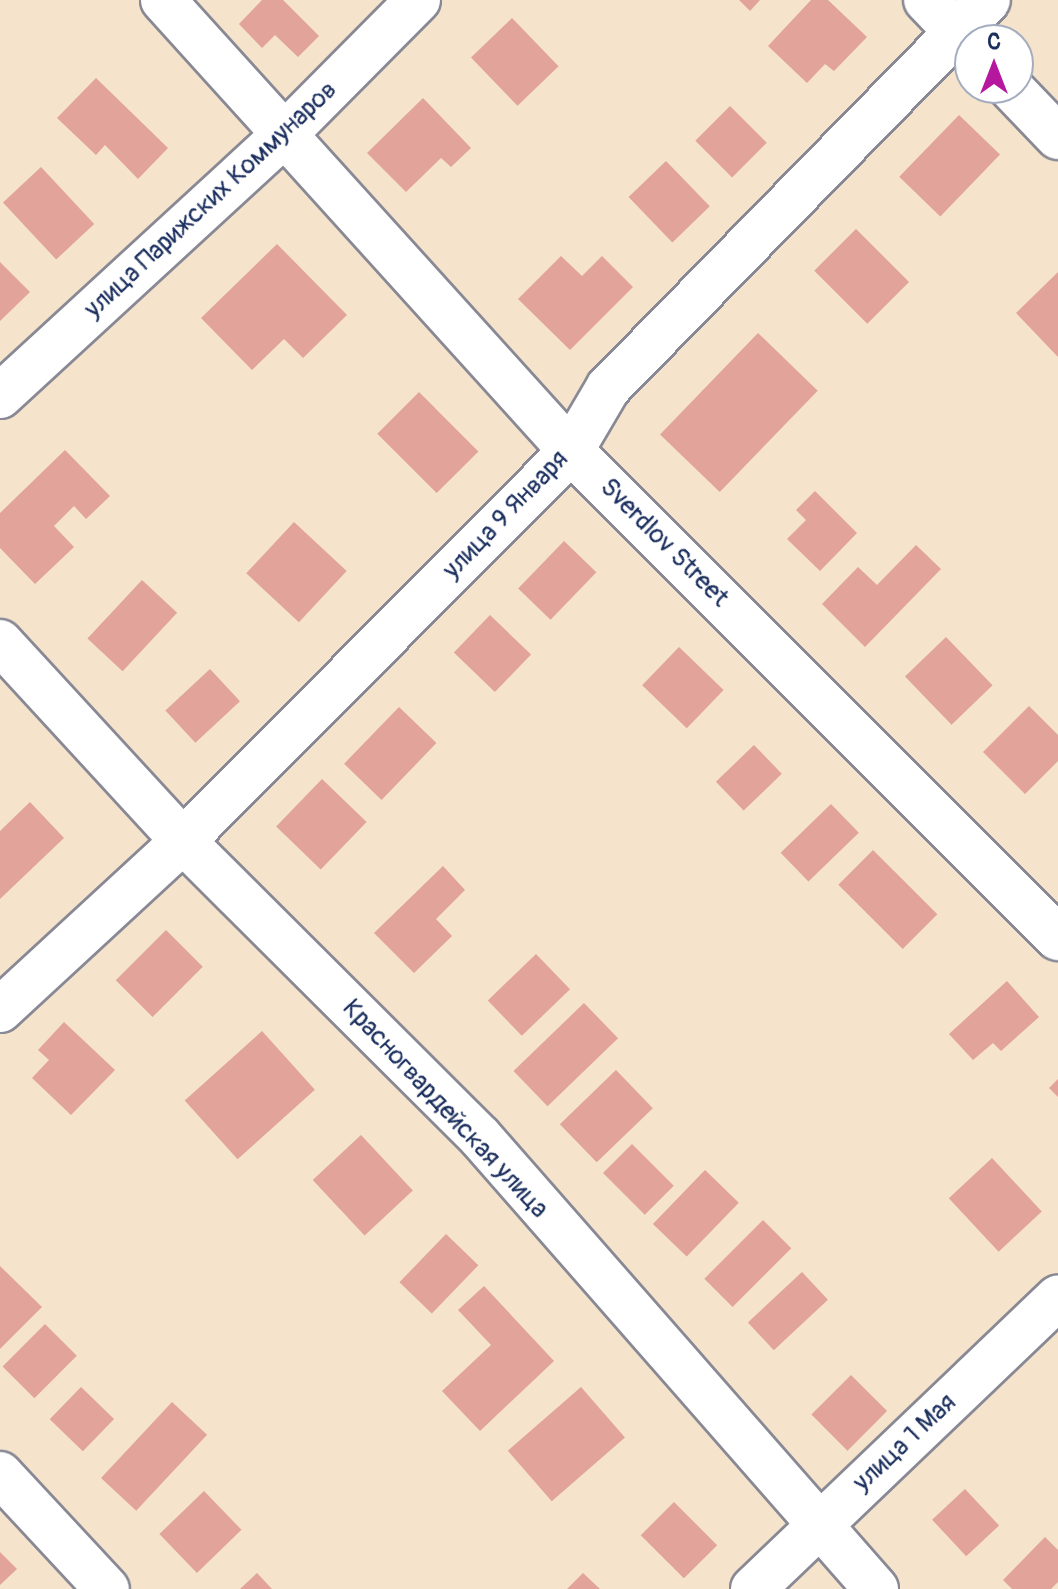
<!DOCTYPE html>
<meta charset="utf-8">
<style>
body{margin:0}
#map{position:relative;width:1058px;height:1589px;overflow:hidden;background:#f5e3cb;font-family:Pangolin,sans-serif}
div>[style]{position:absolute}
.building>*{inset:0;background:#e1a39a;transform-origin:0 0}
.roads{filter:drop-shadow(2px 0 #888994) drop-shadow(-2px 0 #888994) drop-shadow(0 2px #888994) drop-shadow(0 -2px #888994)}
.minor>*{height:44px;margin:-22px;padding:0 22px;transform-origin:22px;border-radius:22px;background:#fff}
span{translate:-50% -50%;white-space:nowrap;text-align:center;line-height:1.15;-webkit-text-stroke:7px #fff;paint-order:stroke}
.street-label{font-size:26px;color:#1b2f5e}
.north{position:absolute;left:954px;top:24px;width:80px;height:80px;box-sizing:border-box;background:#fff;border:2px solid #a4acbf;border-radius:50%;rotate:0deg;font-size:22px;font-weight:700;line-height:32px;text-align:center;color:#1b2f5e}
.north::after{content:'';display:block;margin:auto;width:28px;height:36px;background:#b5179e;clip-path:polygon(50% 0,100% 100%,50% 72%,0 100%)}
</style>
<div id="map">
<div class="building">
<i style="clip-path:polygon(262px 0,283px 0,319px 36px,298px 57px,275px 35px,262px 48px,239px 24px)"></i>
<i style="clip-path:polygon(739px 0,760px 0,750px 11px)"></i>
<i style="clip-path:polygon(811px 0,828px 0,867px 37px,834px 71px,825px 64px,807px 83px,768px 46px)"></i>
<i style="left:512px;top:18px;width:67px;height:57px;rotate:46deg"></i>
<i style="clip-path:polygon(96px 78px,168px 148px,138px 179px,105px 145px,96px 155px,57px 118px)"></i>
<i style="clip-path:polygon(423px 98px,471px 148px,451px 167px,441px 158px,406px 192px,367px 153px)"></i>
<i style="left:730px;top:106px;width:52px;height:49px;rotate:45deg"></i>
<i style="left:959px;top:115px;width:57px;height:86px;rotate:44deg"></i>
<i style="left:666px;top:161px;width:63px;height:52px;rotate:46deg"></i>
<i style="left:41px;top:167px;width:78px;height:52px;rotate:47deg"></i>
<i style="left:856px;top:229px;width:75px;height:59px;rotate:45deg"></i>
<i style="clip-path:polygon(277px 244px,347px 315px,303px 358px,284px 339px,252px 370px,201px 318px)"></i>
<i style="clip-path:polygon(561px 256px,582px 276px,602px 256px,633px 287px,570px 350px,518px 299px)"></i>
<i style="clip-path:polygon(0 262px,30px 292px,0 321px)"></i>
<i style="clip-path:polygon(1058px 272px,1058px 357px,1016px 313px)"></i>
<i style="left:758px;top:333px;width:83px;height:141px;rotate:44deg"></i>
<i style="left:419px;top:392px;width:84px;height:59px;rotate:45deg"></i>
<i style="clip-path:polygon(65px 450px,110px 496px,86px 519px,74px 506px,54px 526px,74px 547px,35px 584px,0 548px,0 513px)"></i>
<i style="clip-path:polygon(815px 491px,857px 533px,820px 571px,787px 539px,806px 520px,796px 510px)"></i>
<i style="left:294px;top:522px;width:72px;height:70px;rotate:43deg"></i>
<i style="left:564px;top:541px;width:45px;height:66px;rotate:44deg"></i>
<i style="clip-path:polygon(916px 545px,941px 569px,865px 647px,822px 604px,858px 567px,877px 585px)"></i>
<i style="left:142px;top:580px;width:48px;height:80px;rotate:43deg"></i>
<i style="left:490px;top:615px;width:57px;height:52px;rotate:44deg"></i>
<i style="left:946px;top:637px;width:67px;height:57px;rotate:46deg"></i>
<i style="left:679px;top:647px;width:62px;height:53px;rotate:44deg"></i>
<i style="left:210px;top:669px;width:44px;height:61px;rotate:47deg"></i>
<i style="clip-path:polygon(1029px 706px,1058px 735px,1058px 761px,1025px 794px,983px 752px)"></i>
<i style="left:399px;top:707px;width:52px;height:79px;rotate:44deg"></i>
<i style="left:754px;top:745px;width:40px;height:53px;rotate:46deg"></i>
<i style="left:322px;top:779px;width:62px;height:66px;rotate:44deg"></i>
<i style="clip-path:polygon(30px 802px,64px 838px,0 899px,0 831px)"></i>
<i style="left:831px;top:804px;width:40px;height:70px;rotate:46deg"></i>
<i style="left:873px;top:850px;width:91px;height:49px;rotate:45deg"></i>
<i style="clip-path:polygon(443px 866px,465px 890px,436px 919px,452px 936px,414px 973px,374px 933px)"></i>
<i style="left:166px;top:930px;width:52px;height:71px;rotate:45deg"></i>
<i style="left:536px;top:954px;width:49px;height:67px;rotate:46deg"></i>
<i style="clip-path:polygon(1007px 981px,1039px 1017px,1001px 1051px,993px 1043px,973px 1060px,949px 1034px)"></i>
<i style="left:584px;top:1003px;width:49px;height:98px;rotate:46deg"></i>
<i style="clip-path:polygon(64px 1022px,115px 1070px,71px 1115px,32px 1078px,49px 1060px,38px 1050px)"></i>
<i style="left:262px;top:1031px;width:79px;height:104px;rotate:48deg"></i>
<i style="left:616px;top:1070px;width:53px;height:78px;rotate:46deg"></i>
<i style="clip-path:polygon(1058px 1079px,1058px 1097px,1049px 1088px)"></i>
<i style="left:361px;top:1135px;width:76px;height:66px;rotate:47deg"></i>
<i style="left:632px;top:1144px;width:59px;height:41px;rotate:45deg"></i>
<i style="left:992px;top:1158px;width:73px;height:59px;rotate:47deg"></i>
<i style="left:705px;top:1170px;width:47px;height:75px;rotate:44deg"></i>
<i style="left:763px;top:1220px;width:40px;height:83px;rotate:45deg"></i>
<i style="left:446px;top:1234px;width:45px;height:67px;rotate:44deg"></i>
<i style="clip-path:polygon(0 1266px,42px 1307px,0 1349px)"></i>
<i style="left:802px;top:1272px;width:38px;height:74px;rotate:47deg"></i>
<i style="clip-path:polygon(484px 1286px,554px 1361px,480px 1431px,442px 1391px,491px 1345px,458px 1310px)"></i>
<i style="left:45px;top:1324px;width:45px;height:60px;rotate:45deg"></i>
<i style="left:851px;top:1375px;width:51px;height:56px;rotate:45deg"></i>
<i style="left:81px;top:1387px;width:46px;height:45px;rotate:44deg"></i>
<i style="left:581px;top:1387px;width:67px;height:97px;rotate:49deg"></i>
<i style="left:172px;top:1402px;width:48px;height:104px;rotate:43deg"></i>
<i style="left:965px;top:1489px;width:50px;height:45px;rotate:47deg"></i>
<i style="left:204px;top:1491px;width:54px;height:62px;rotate:46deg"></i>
<i style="left:674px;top:1502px;width:61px;height:47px;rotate:45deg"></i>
<i style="clip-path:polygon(1045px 1537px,1058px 1550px,1058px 1582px,1051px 1589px,1012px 1589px,1003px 1580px)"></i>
<i style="clip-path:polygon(0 1552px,17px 1569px,0 1585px)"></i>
<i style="clip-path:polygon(257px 1573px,272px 1589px,240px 1589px)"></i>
<i style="clip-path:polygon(583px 1573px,600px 1589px,567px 1589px)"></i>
</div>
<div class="roads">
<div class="minor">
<i style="left:163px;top:0;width:608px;rotate:47.87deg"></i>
<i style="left:571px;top:451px;width:689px;rotate:45deg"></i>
<i style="left:926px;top:0;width:64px;rotate:46.3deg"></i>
<i style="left:1011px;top:88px;width:68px;rotate:46.2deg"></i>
<i style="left:0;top:396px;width:383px;rotate:-42.6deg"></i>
<i style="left:282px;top:137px;width:193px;rotate:-45.2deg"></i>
<i style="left:0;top:642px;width:270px;rotate:47.4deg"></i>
<i style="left:183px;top:841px;width:419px;rotate:44.9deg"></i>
<i style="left:480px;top:1137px;width:601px;rotate:48.78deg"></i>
<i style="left:0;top:1010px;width:249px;rotate:-42.7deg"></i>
<i style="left:183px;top:841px;width:550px;rotate:-45.15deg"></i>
<i style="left:571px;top:451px;width:73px;rotate:-59.6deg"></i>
<i style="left:608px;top:388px;width:543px;rotate:-45.6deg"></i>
<i style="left:0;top:1474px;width:157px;rotate:47.1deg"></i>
<i style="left:753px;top:1589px;width:422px;rotate:-43.7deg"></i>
</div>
</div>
<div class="street-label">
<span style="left:211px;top:200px;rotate:-43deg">улица Парижских Коммунаров</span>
<span style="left:506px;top:515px;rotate:-46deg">улица 9 Января</span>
<span style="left:664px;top:543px;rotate:45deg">Sverdlov Street</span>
<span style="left:445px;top:1109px;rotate:47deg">Красногвардейская улица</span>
<span style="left:905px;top:1443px;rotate:-43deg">улица 1 Мая</span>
</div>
<div class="north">С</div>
</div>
